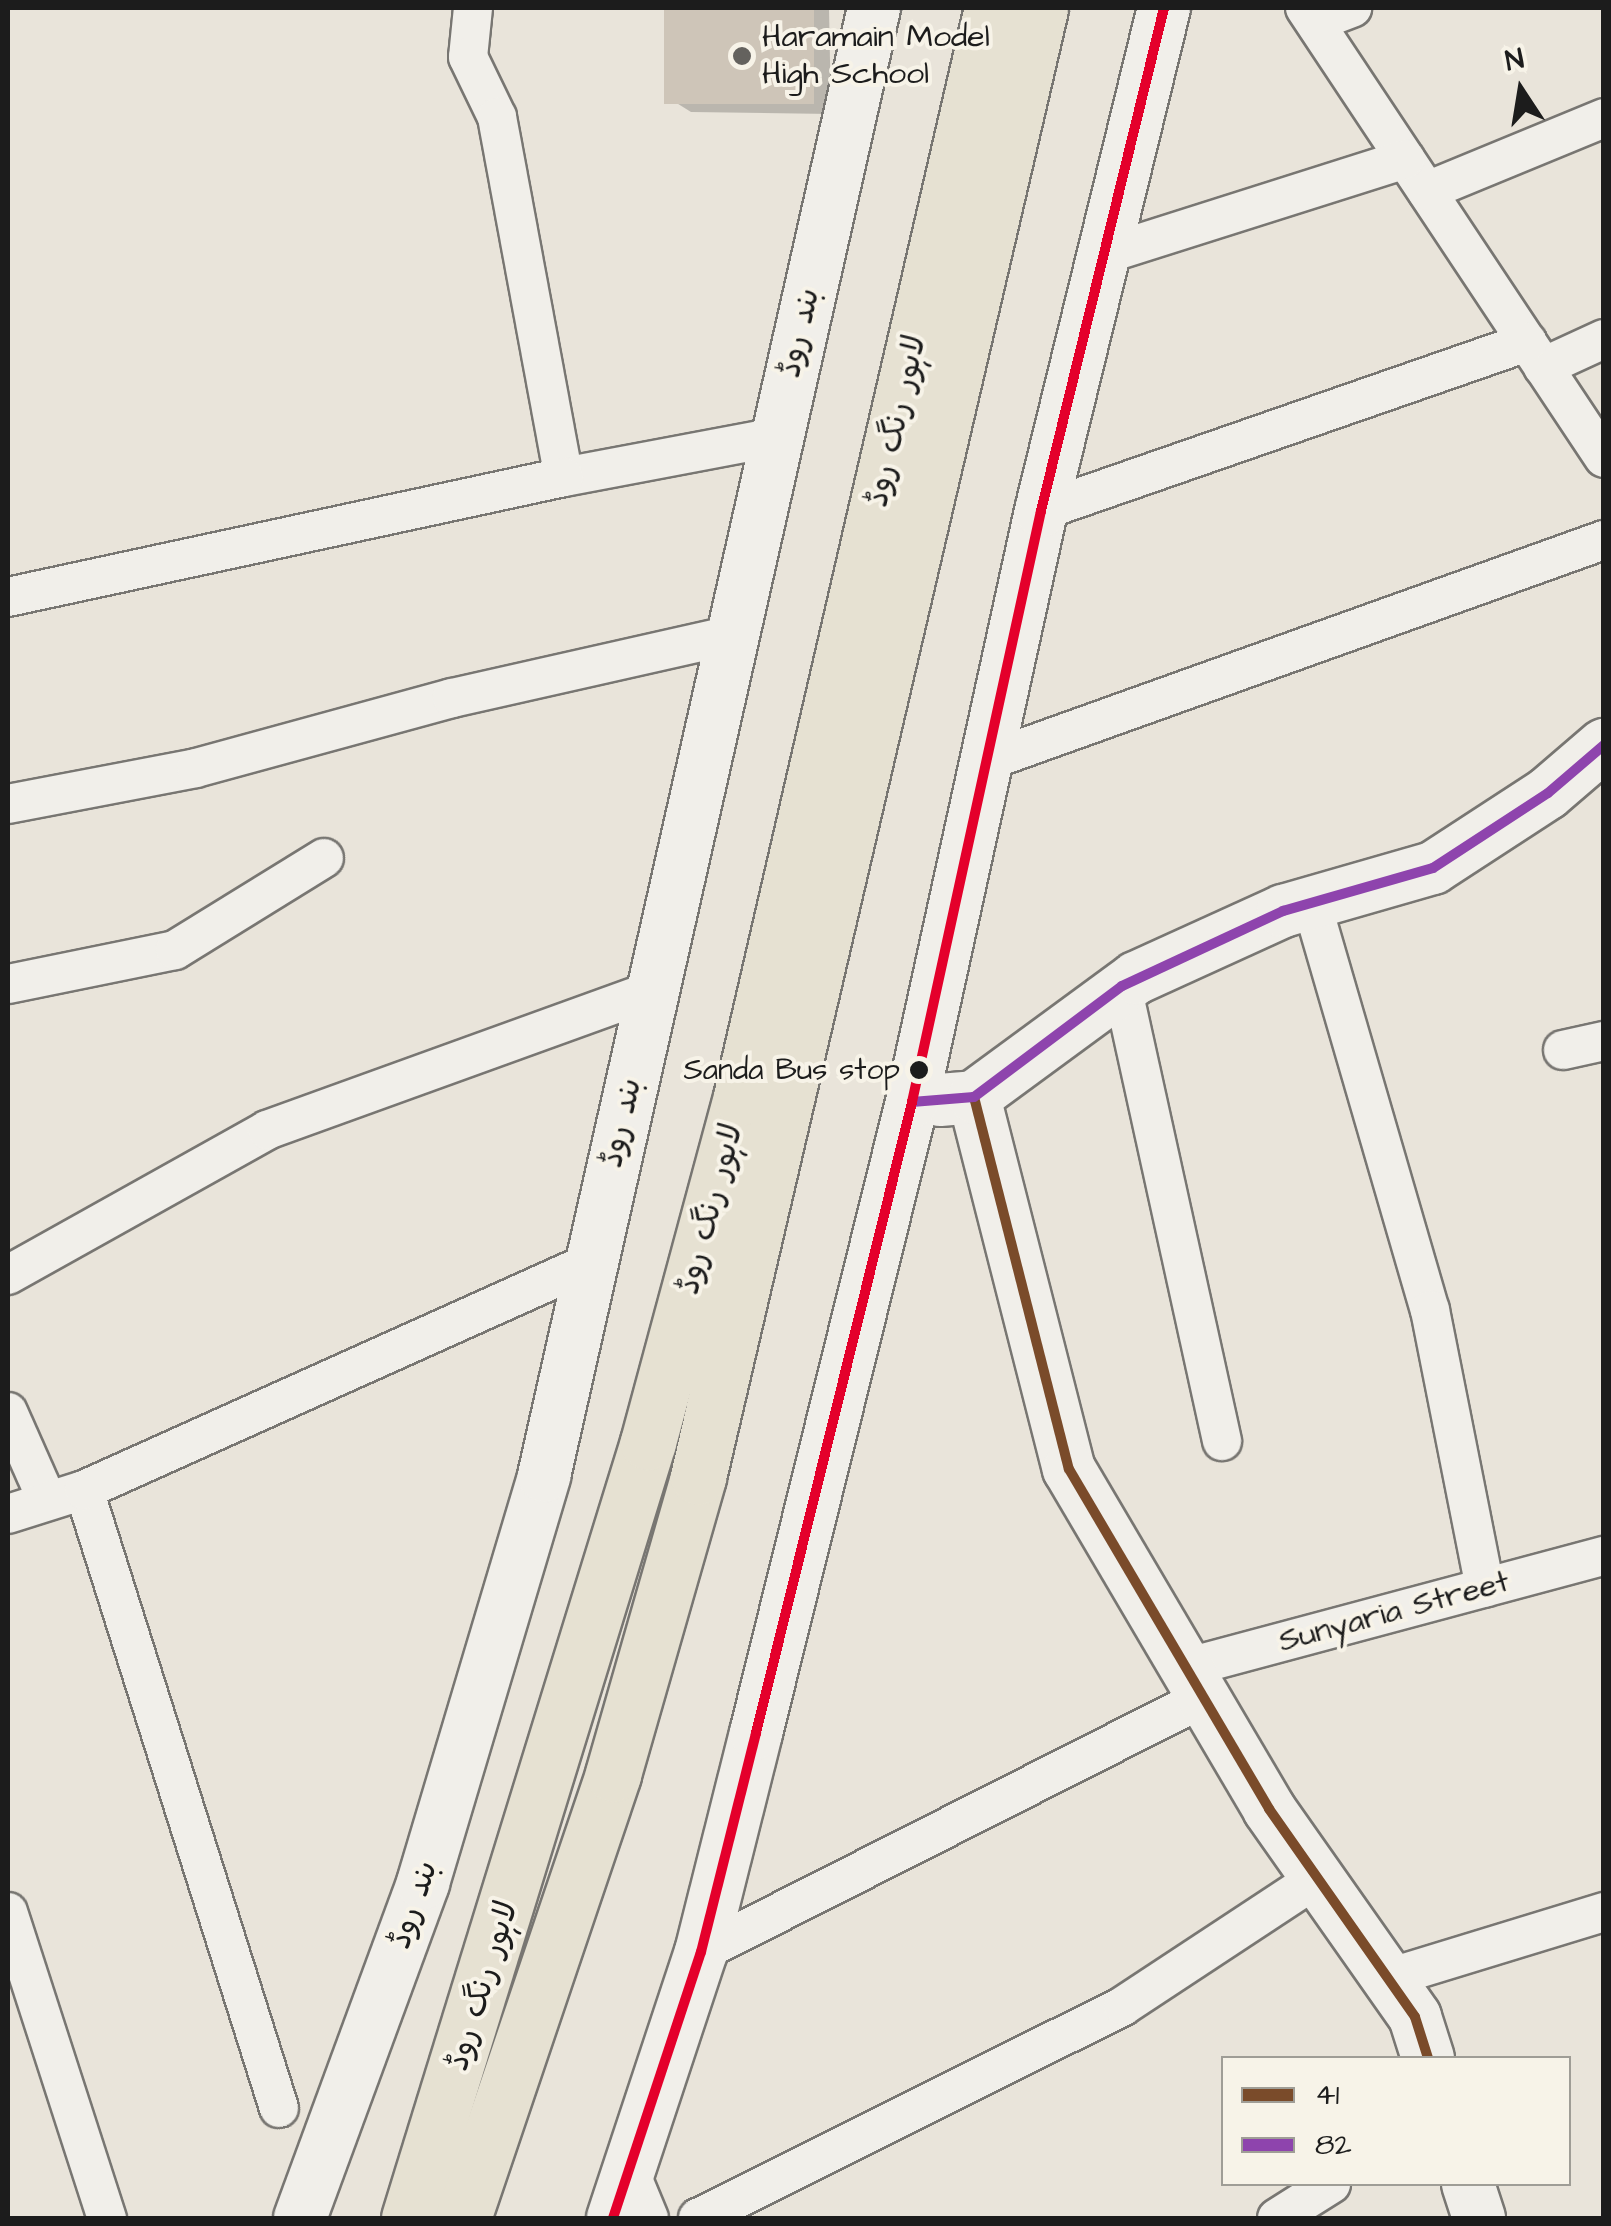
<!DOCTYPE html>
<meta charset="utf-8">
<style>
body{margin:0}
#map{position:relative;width:1611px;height:2226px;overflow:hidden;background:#e9e4da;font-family:"Architects Daughter","Playpen Sans Arabic",sans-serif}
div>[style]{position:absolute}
.shadow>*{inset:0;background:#0003}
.building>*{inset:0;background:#cec5b8;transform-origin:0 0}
.roads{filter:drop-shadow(2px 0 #787672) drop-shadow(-2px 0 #787672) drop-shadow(0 2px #787672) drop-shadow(0 -2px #787672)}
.street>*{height:38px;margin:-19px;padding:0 19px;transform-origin:19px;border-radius:19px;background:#f1efea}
.secondary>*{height:52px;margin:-26px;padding:0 26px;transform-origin:26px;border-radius:26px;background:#f1efea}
.highway>*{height:55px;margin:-27.5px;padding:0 27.5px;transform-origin:27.5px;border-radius:27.5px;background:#e6e1d2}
.bus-1>*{height:10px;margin:-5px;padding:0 5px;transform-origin:5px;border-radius:5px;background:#7a4b2a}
.bus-2>*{height:10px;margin:-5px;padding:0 5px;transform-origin:5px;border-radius:5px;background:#8e44ad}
.bus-3>*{height:10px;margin:-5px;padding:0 5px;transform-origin:5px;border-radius:5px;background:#e4002b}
.dots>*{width:28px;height:28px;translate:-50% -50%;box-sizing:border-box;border:5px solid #f7f3e8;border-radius:50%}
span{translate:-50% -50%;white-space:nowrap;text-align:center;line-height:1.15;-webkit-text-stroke:8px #f7f3e8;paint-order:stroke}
.bus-label{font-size:30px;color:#1c1c1c}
.right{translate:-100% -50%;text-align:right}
.poi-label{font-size:32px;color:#1c1c1c}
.left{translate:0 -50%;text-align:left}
.street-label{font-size:32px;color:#1c1c1c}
.frame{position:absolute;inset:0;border:10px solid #1c1c1c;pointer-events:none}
.legend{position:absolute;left:1221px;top:2056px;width:350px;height:130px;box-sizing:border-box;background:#f7f3e8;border:2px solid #9f9d96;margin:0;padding:12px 18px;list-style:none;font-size:30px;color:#1c1c1c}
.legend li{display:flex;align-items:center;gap:20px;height:50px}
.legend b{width:50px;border:2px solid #9f9d96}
.north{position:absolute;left:1471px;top:40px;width:100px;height:100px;-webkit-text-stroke:8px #f7f3e8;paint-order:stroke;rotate:348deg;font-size:28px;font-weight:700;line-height:40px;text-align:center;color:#1c1c1c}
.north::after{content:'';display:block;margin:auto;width:35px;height:45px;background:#1c1c1c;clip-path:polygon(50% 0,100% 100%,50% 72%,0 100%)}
</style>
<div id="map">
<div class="shadow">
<i style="clip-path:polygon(667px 8px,829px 8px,831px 114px,691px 112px,675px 102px)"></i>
</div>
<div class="building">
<i style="left:664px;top:8px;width:150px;height:96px"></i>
</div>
<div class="roads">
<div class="street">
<i style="left:473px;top:8px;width:49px;rotate:95.8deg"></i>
<i style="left:468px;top:57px;width:67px;rotate:64.2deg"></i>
<i style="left:497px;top:117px;width:366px;rotate:79.5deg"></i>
<i style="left:564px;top:477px;width:216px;rotate:-10.7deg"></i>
<i style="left:1305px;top:8px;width:540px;rotate:56.4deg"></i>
<i style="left:1315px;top:22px;width:40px;rotate:-21deg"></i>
<i style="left:1427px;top:191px;width:191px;rotate:-22.4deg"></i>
<i style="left:1106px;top:254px;width:314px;rotate:-17.6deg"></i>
<i style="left:1543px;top:367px;width:67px;rotate:-24.7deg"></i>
<i style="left:1041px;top:511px;width:515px;rotate:-19.17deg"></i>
<i style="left:8px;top:597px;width:569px;rotate:-12.18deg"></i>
<i style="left:987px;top:761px;width:655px;rotate:-19.71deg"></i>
<i style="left:8px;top:804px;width:191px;rotate:-10.8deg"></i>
<i style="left:196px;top:768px;width:265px;rotate:-15.3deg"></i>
<i style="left:452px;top:698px;width:287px;rotate:-12.7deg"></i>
<i style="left:1311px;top:901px;width:426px;rotate:73.8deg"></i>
<i style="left:1430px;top:1310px;width:283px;rotate:78.8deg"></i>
<i style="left:8px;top:984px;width:170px;rotate:-11.5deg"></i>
<i style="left:175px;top:950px;width:175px;rotate:-31.7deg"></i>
<i style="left:1122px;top:986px;width:466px;rotate:77.6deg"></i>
<i style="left:1563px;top:1050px;width:42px;rotate:-12.4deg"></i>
<i style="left:8px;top:1275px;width:297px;rotate:-29.2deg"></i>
<i style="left:267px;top:1130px;width:409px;rotate:-19.9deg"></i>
<i style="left:8px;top:1412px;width:96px;rotate:66.1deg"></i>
<i style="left:84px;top:1490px;width:648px;rotate:72.49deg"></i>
<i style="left:8px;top:1514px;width:80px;rotate:-17.5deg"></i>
<i style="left:84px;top:1490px;width:556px;rotate:-24.21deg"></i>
<i style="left:1185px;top:1668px;width:434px;rotate:-15deg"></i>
<i style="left:8px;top:1912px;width:322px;rotate:72.1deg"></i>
<i style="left:701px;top:1952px;width:563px;rotate:-26.84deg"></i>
<i style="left:1388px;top:1978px;width:226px;rotate:-17deg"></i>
<i style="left:632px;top:2177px;width:44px;rotate:67.5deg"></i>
<i style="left:698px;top:2218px;width:475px;rotate:-26.5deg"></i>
<i style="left:1123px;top:2006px;width:232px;rotate:-33.4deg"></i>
<i style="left:1277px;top:2218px;width:64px;rotate:-32.2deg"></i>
</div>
<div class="secondary">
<i style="left:974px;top:1097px;width:384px;rotate:75.7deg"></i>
<i style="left:1069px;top:1469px;width:394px;rotate:59.5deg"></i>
<i style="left:1269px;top:1809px;width:254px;rotate:54.9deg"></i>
<i style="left:1415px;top:2017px;width:43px;rotate:72.4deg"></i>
<i style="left:940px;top:1100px;width:34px;rotate:-5deg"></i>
<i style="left:974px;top:1097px;width:201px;rotate:-36.3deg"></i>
<i style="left:1136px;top:978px;width:162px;rotate:-24.5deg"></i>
<i style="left:1283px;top:911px;width:156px;rotate:-16deg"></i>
<i style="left:1433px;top:868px;width:137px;rotate:-33.1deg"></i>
<i style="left:1548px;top:793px;width:74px;rotate:-40.6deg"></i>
<i style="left:1468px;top:2184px;width:36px;rotate:72deg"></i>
<i style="left:300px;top:2218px;width:357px;rotate:-69.8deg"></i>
<i style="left:423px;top:1883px;width:425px;rotate:-73.4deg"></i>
<i style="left:544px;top:1476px;width:1505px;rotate:-77.33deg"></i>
<i style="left:613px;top:2218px;width:280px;rotate:-71.7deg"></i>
<i style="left:701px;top:1952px;width:226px;rotate:-75.9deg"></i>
<i style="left:756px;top:1733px;width:650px;rotate:-76.11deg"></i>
<i style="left:912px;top:1102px;width:605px;rotate:-77.69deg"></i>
<i style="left:1041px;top:511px;width:518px;rotate:-76.26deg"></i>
</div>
<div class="highway">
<i style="left:409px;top:2218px;width:812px;rotate:-72.88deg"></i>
<i style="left:648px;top:1442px;width:357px;rotate:-74.9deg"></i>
<i style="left:741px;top:1097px;width:1118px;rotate:-77.02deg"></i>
<i style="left:463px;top:2218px;width:469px;rotate:-71.3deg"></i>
<i style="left:613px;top:1774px;width:309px;rotate:-74deg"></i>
<i style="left:698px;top:1477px;width:1508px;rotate:-76.89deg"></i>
</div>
</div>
<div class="bus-1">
<i style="left:974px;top:1097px;width:384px;rotate:75.7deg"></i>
<i style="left:1069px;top:1469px;width:394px;rotate:59.5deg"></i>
<i style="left:1269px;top:1809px;width:254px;rotate:54.9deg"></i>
<i style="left:1415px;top:2017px;width:43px;rotate:72.4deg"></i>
</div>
<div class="bus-2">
<i style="left:912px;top:1102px;width:62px;rotate:-4.6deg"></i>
<i style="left:974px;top:1097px;width:185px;rotate:-36.9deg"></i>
<i style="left:1122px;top:986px;width:178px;rotate:-25deg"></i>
<i style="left:1283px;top:911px;width:156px;rotate:-16deg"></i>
<i style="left:1433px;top:868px;width:137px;rotate:-33.1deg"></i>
<i style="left:1548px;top:793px;width:74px;rotate:-40.6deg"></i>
</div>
<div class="bus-3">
<i style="left:613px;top:2218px;width:280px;rotate:-71.7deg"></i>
<i style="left:701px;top:1952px;width:226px;rotate:-75.9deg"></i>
<i style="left:756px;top:1733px;width:650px;rotate:-76.11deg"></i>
<i style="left:912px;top:1102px;width:605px;rotate:-77.69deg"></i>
<i style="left:1041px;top:511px;width:518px;rotate:-76.26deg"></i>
</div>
<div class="dots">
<i style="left:742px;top:56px;background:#64625e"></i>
<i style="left:919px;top:1070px;background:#1c1c1c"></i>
</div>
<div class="bus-label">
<span class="right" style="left:900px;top:1070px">Sanda Bus stop</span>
</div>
<div class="poi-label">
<span class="left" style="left:762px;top:56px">Haramain Model<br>High School</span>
</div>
<div class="street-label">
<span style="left:800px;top:333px;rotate:-77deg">بند روڈ</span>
<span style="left:897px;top:421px;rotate:-77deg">لاہور رنگ روڈ</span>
<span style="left:622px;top:1123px;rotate:-77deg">بند روڈ</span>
<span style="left:711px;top:1209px;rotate:-75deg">لاہور رنگ روڈ</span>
<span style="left:1394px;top:1612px;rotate:-15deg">Sunyaria Street</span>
<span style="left:414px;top:1905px;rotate:-71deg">بند روڈ</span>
<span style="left:483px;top:1986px;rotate:-73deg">لاہور رنگ روڈ</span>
</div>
<div class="frame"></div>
<ul class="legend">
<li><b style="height:12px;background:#7a4b2a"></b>41</li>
<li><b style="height:12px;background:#8e44ad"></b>82</li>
</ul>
<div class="north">N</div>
</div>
